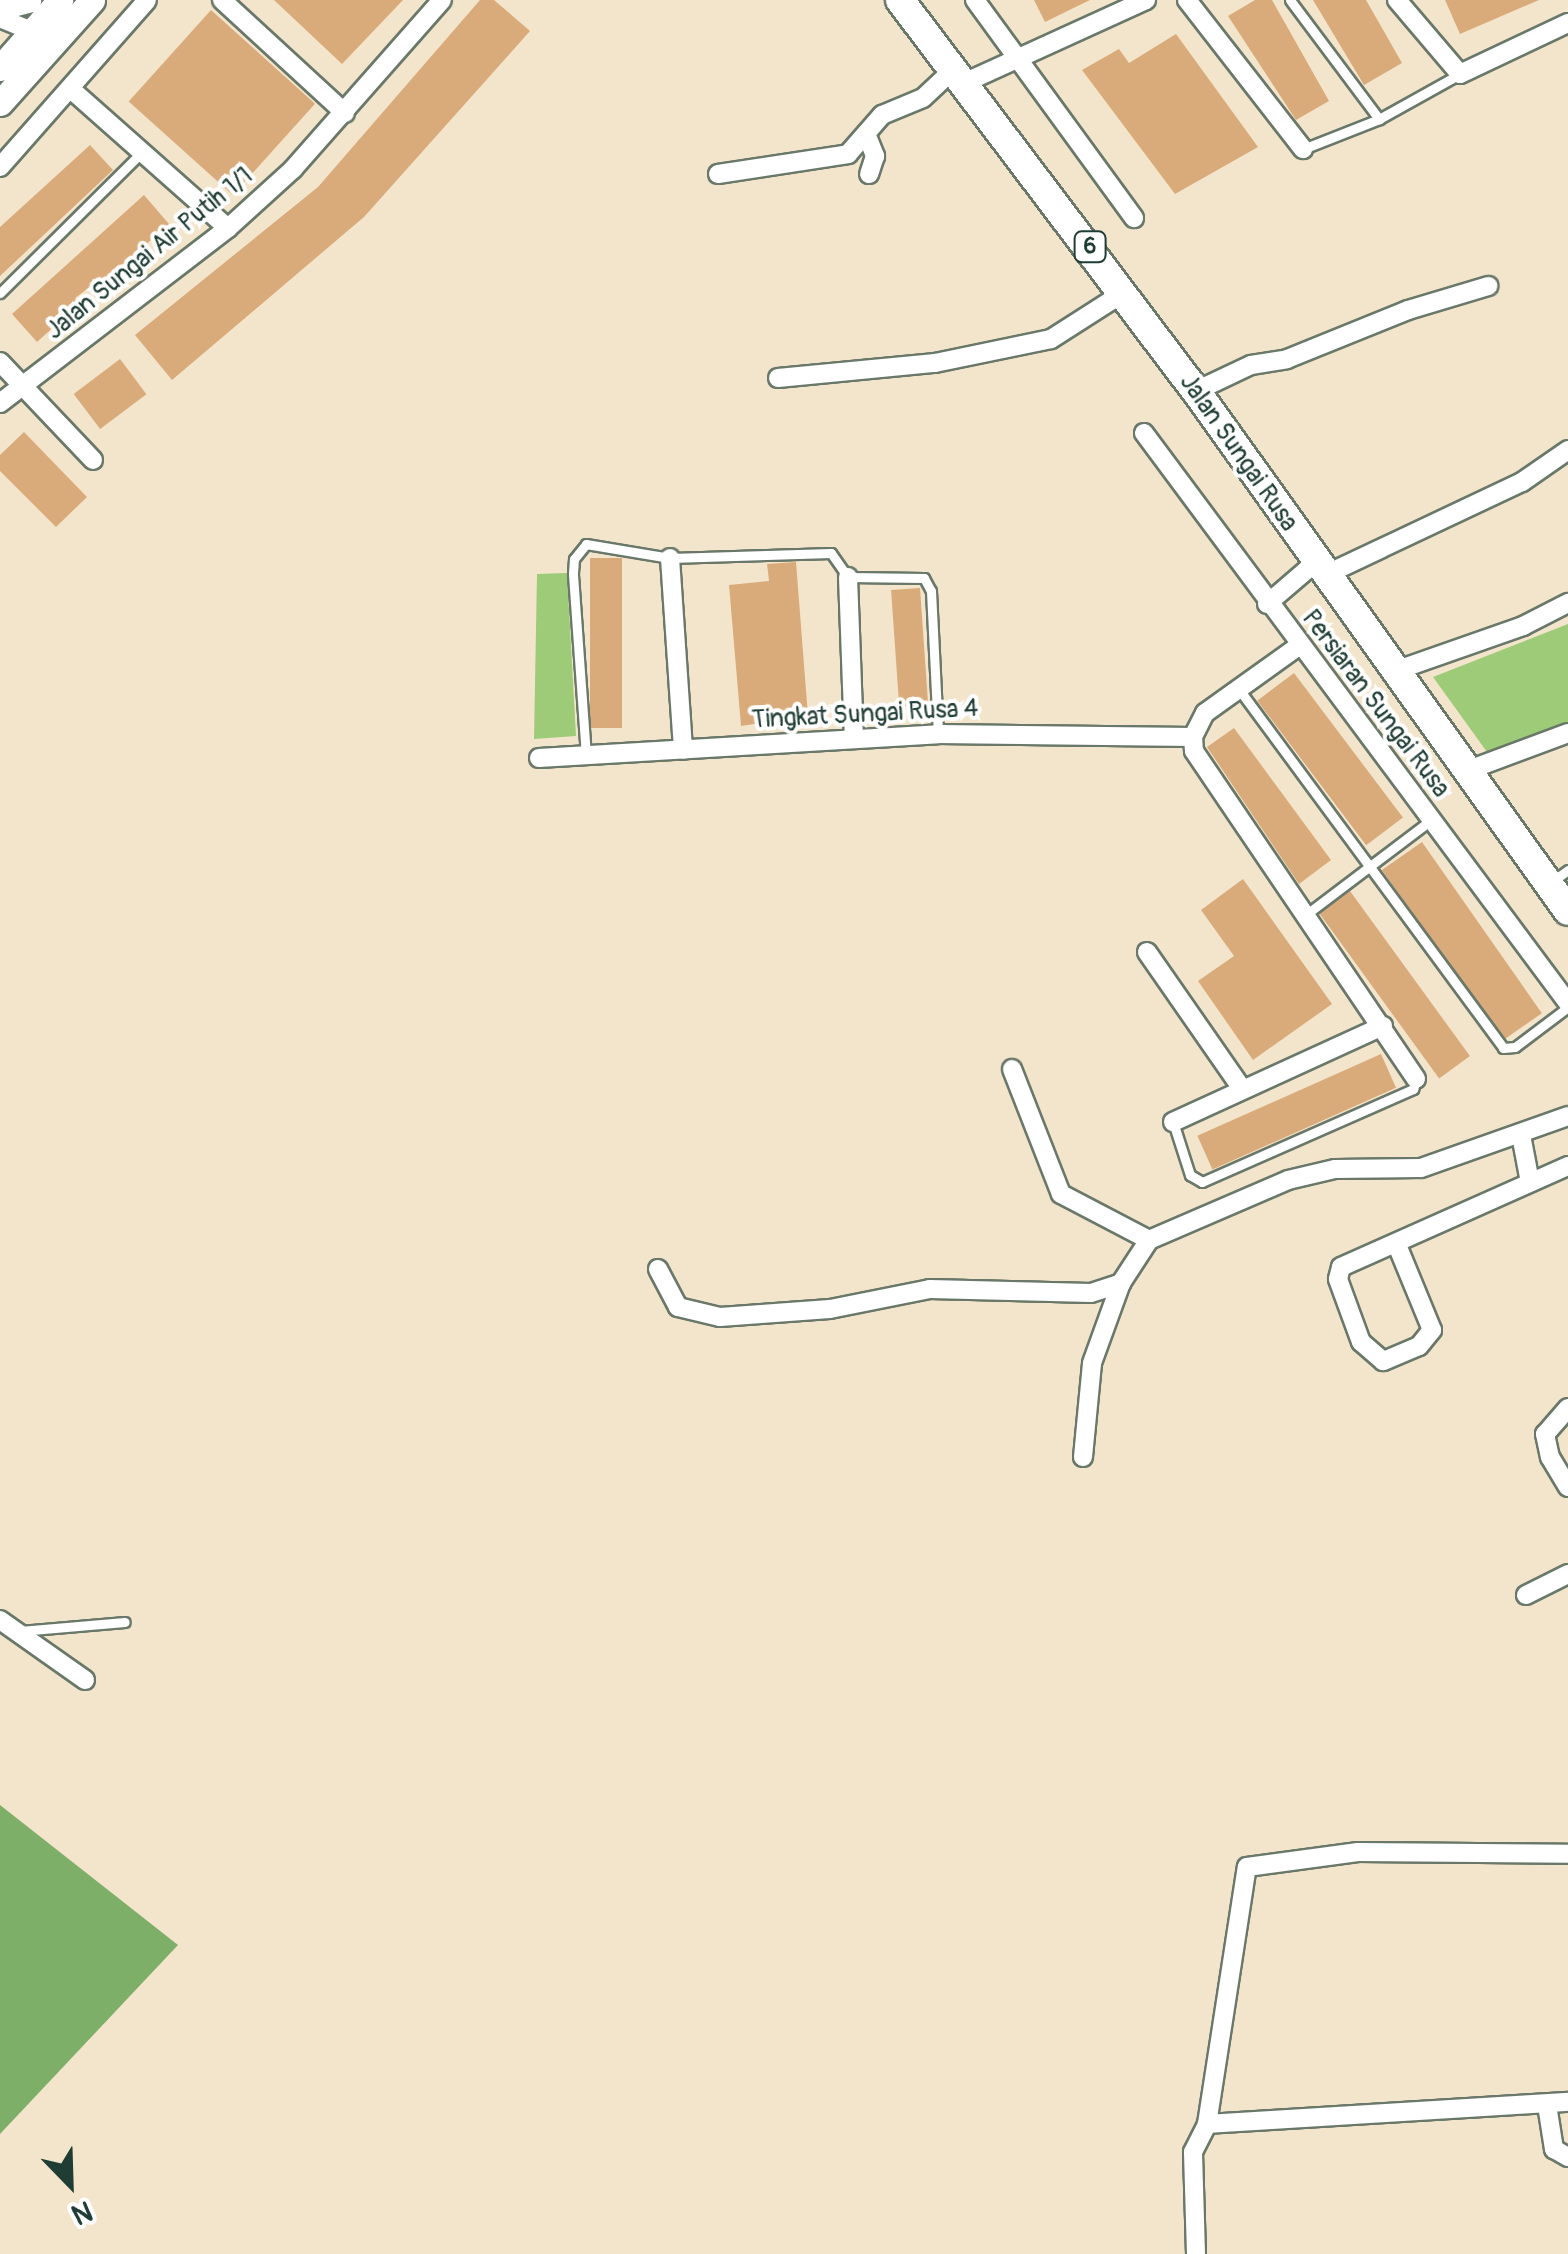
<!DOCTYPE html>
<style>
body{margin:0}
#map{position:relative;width:1568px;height:2254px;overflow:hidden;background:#f3e5cc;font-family:Pangolin,sans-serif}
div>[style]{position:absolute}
.green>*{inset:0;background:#9ecb78}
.forest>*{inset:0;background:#7eaf68}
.building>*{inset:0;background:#daab7a;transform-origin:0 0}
.roads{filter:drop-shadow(2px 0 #697869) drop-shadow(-2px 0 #697869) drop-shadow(0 2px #697869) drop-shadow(0 -2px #697869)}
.lane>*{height:9px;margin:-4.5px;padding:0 4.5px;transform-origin:4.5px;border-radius:4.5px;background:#fff}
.street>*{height:18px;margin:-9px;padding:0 9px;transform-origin:9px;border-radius:9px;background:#fff}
.secondary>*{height:25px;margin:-12.5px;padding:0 12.5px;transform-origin:12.5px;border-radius:12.5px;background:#fff}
.primary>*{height:28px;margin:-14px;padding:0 14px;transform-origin:14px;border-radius:14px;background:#fff}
span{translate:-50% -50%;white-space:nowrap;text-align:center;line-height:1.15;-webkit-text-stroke:8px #fff;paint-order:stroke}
.shield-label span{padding:2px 8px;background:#fff;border:2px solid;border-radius:8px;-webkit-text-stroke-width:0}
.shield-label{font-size:22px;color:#1f3d34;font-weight:700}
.street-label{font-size:25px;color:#1f3d34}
.north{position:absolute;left:20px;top:2134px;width:100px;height:100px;-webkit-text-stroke:8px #fff;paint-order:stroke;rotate:157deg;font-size:28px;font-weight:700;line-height:40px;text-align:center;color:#1f3d34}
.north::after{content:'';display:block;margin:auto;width:35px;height:45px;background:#1f3d34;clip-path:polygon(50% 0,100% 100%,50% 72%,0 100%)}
</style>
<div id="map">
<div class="green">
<i style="clip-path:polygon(567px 573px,576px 736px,534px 739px,537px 574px)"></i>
<i style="clip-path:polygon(1568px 624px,1568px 724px,1487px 752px,1433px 677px)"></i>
</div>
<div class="forest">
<i style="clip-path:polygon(0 1805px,178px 1945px,0 2134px)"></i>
</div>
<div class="building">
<i style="clip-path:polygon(274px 0,403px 0,342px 64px)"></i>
<i style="clip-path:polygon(480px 0,494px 0,530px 31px,364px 217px,172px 380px,135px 335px,318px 187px)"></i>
<i style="clip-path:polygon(1034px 0,1090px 0,1045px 22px)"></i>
<i style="clip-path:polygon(1255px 0,1272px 0,1329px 101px,1296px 120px,1228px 16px)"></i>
<i style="clip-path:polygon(1313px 0,1366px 0,1402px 63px,1364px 85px)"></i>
<i style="clip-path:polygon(1445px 0,1539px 0,1460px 34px)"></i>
<i style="left:211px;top:10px;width:140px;height:123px;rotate:42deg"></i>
<i style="clip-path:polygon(1176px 34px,1258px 147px,1175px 194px,1082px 70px,1119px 49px,1129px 63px)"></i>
<i style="clip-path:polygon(90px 145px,113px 170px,0 276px,0 227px)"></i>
<i style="clip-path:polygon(144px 195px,169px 224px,97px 288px,94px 284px,75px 298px,79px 304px,37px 342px,12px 314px)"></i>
<i style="left:120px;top:359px;width:44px;height:58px;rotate:53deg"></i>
<i style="clip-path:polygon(24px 432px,87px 497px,56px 527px,0 471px,0 455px)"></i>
<i style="left:590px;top:558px;width:32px;height:170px"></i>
<i style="clip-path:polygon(796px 562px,808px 716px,741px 726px,729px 585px,769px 581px,767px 564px)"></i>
<i style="left:920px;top:588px;width:117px;height:29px;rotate:86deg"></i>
<i style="left:1294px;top:673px;width:181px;height:46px;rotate:53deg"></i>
<i style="clip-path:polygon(1234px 728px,1331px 860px,1299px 884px,1207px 747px)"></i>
<i style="left:1422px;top:842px;width:209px;height:49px;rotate:55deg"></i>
<i style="clip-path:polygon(1243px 879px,1332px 1004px,1253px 1060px,1198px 981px,1234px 956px,1201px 910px)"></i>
<i style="left:1350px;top:891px;width:204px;height:38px;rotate:54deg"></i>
<i style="left:1381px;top:1054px;width:37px;height:201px;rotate:66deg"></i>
</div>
<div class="roads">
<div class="lane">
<i style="left:1290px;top:0;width:149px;rotate:53.2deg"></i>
<i style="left:1303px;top:149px;width:82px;rotate:-21.5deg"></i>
<i style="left:1379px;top:119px;width:93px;rotate:-29.1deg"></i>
<i style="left:0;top:293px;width:200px;rotate:-44.8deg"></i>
<i style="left:1238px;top:688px;width:447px;rotate:53.6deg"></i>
<i style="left:1503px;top:1048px;width:12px;rotate:-5deg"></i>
<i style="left:1515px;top:1047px;width:66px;rotate:-37deg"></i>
<i style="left:586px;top:756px;width:183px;rotate:-94.1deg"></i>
<i style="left:573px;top:573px;width:14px;rotate:-86deg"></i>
<i style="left:574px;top:559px;width:19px;rotate:-51deg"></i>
<i style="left:586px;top:544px;width:85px;rotate:9.5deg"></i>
<i style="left:670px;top:558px;width:161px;rotate:-1.8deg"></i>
<i style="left:831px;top:553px;width:29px;rotate:55deg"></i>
<i style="left:848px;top:577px;width:76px;rotate:0.8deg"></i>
<i style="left:924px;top:578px;width:15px;rotate:62deg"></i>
<i style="left:931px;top:591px;width:143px;rotate:87.2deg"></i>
<i style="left:1550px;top:883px;width:22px;rotate:-36deg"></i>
<i style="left:1308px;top:913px;width:154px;rotate:-37.1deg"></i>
<i style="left:1173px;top:1122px;width:56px;rotate:72.2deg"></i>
<i style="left:1190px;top:1175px;width:14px;rotate:30deg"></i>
<i style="left:1202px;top:1182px;width:231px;rotate:-23.8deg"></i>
<i style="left:1413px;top:1089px;width:10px;rotate:-73deg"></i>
<i style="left:20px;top:1631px;width:105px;rotate:-4.9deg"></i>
</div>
<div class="street">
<i style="left:222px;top:0;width:167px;rotate:42.6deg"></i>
<i style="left:975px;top:0;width:270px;rotate:53.9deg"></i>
<i style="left:1187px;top:0;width:189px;rotate:52.1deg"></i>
<i style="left:1397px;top:0;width:97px;rotate:49.6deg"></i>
<i style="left:1460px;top:74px;width:119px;rotate:-25.3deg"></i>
<i style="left:0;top:18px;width:42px;rotate:22.3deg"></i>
<i style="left:964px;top:83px;width:200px;rotate:-24.5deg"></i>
<i style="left:73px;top:91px;width:207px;rotate:41.5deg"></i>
<i style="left:867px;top:136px;width:22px;rotate:68deg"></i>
<i style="left:875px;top:156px;width:19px;rotate:108deg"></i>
<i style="left:0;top:167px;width:222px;rotate:-48.6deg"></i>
<i style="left:718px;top:174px;width:132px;rotate:-8.7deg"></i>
<i style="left:848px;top:154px;width:52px;rotate:-48.9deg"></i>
<i style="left:882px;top:115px;width:44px;rotate:-22.5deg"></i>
<i style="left:923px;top:98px;width:42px;rotate:-43.1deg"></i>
<i style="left:0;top:362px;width:135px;rotate:46.5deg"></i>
<i style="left:778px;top:378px;width:158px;rotate:-5.5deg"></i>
<i style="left:935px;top:363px;width:118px;rotate:-11.7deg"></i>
<i style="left:1051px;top:339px;width:85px;rotate:-32.6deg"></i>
<i style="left:1196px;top:391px;width:61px;rotate:-25.3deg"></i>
<i style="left:1251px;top:365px;width:36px;rotate:-9deg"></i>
<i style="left:1287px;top:359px;width:131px;rotate:-22deg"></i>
<i style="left:1408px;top:310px;width:84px;rotate:-16.7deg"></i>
<i style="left:0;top:403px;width:287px;rotate:-37.5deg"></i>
<i style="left:228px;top:228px;width:88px;rotate:-42.2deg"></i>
<i style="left:293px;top:169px;width:225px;rotate:-48.6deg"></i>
<i style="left:1144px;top:433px;width:710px;rotate:53.36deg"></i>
<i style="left:670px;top:558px;width:192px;rotate:86.1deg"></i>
<i style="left:1325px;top:575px;width:218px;rotate:-25.3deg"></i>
<i style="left:1522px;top:482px;width:56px;rotate:-34.8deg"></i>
<i style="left:848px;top:577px;width:162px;rotate:87.9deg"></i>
<i style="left:1267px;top:604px;width:65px;rotate:-40.6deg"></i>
<i style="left:1300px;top:645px;width:117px;rotate:144.4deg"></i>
<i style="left:1205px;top:713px;width:27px;rotate:117deg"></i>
<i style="left:1193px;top:737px;width:14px;rotate:86deg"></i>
<i style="left:1194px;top:751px;width:396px;rotate:55.9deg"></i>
<i style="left:1392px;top:672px;width:139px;rotate:-19.3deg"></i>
<i style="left:1523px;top:626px;width:51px;rotate:-27.1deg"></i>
<i style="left:539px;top:758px;width:400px;rotate:-3.4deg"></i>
<i style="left:938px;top:734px;width:255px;rotate:0.7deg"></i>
<i style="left:1466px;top:771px;width:109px;rotate:-20.4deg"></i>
<i style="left:1147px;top:952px;width:165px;rotate:55.2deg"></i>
<i style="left:1012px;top:1069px;width:134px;rotate:68.6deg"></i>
<i style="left:1061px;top:1194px;width:99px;rotate:27.6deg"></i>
<i style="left:1173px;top:1122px;width:231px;rotate:-24.6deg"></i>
<i style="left:1521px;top:1135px;width:48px;rotate:79.2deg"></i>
<i style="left:1397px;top:1245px;width:92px;rotate:67.6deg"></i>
<i style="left:1432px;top:1330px;width:21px;rotate:129deg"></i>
<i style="left:1419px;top:1346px;width:39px;rotate:157deg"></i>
<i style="left:1383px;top:1361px;width:29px;rotate:-139deg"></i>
<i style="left:1361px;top:1342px;width:67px;rotate:-110.1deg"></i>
<i style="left:1338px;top:1279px;width:12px;rotate:-76deg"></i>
<i style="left:1341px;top:1267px;width:248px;rotate:-24deg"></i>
<i style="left:658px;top:1269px;width:43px;rotate:62.2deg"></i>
<i style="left:678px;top:1307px;width:43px;rotate:13.4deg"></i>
<i style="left:720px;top:1317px;width:110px;rotate:-4.2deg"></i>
<i style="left:830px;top:1309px;width:102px;rotate:-11.3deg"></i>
<i style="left:930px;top:1289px;width:161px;rotate:1.4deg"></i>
<i style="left:1091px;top:1293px;width:32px;rotate:-18deg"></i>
<i style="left:1121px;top:1283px;width:51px;rotate:-56.9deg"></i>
<i style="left:1149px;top:1240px;width:151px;rotate:-23.3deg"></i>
<i style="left:1288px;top:1180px;width:48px;rotate:-13.2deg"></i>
<i style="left:1335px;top:1169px;width:86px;rotate:-0.7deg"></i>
<i style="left:1421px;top:1168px;width:156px;rotate:-19.5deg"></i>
<i style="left:1568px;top:1408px;width:35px;rotate:131deg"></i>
<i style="left:1545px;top:1434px;width:24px;rotate:78deg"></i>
<i style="left:1550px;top:1457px;width:35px;rotate:59deg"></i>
<i style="left:1083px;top:1457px;width:94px;rotate:-84.5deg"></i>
<i style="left:1092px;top:1363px;width:85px;rotate:-70.1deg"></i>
<i style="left:1526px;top:1595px;width:47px;rotate:-26.6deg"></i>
<i style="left:0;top:1620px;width:104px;rotate:35.2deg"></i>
<i style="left:1547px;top:2105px;width:45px;rotate:81deg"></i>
<i style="left:1554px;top:2149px;width:16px;rotate:30deg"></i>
<i style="left:1207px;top:2124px;width:362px;rotate:-3.5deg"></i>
<i style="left:1196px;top:2254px;width:102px;rotate:-91.7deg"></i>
<i style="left:1193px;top:2152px;width:31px;rotate:-63deg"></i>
<i style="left:1207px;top:2124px;width:260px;rotate:-81.2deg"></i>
<i style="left:1247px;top:1867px;width:112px;rotate:-7.7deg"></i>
<i style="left:1358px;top:1852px;width:210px;rotate:0.5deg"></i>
</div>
<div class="secondary">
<i style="left:0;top:7px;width:29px;rotate:-14deg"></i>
<i style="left:0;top:68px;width:91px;rotate:-48.6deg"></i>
<i style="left:0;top:103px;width:138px;rotate:-48.2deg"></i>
</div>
<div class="primary">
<i style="left:900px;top:0;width:490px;rotate:52.9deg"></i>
<i style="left:1196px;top:391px;width:639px;rotate:54.42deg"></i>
</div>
</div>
<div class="shield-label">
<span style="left:1090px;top:247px">6</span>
</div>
<div class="street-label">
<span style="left:150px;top:254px;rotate:-39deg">Jalan Sungai Air Putih 1/1</span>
<span style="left:1238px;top:453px;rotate:55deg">Jalan Sungai Rusa</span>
<span style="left:1375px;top:704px;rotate:53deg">Persiaran Sungai Rusa</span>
<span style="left:865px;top:715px;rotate:-3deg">Tingkat Sungai Rusa 4</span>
</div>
<div class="north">N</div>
</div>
